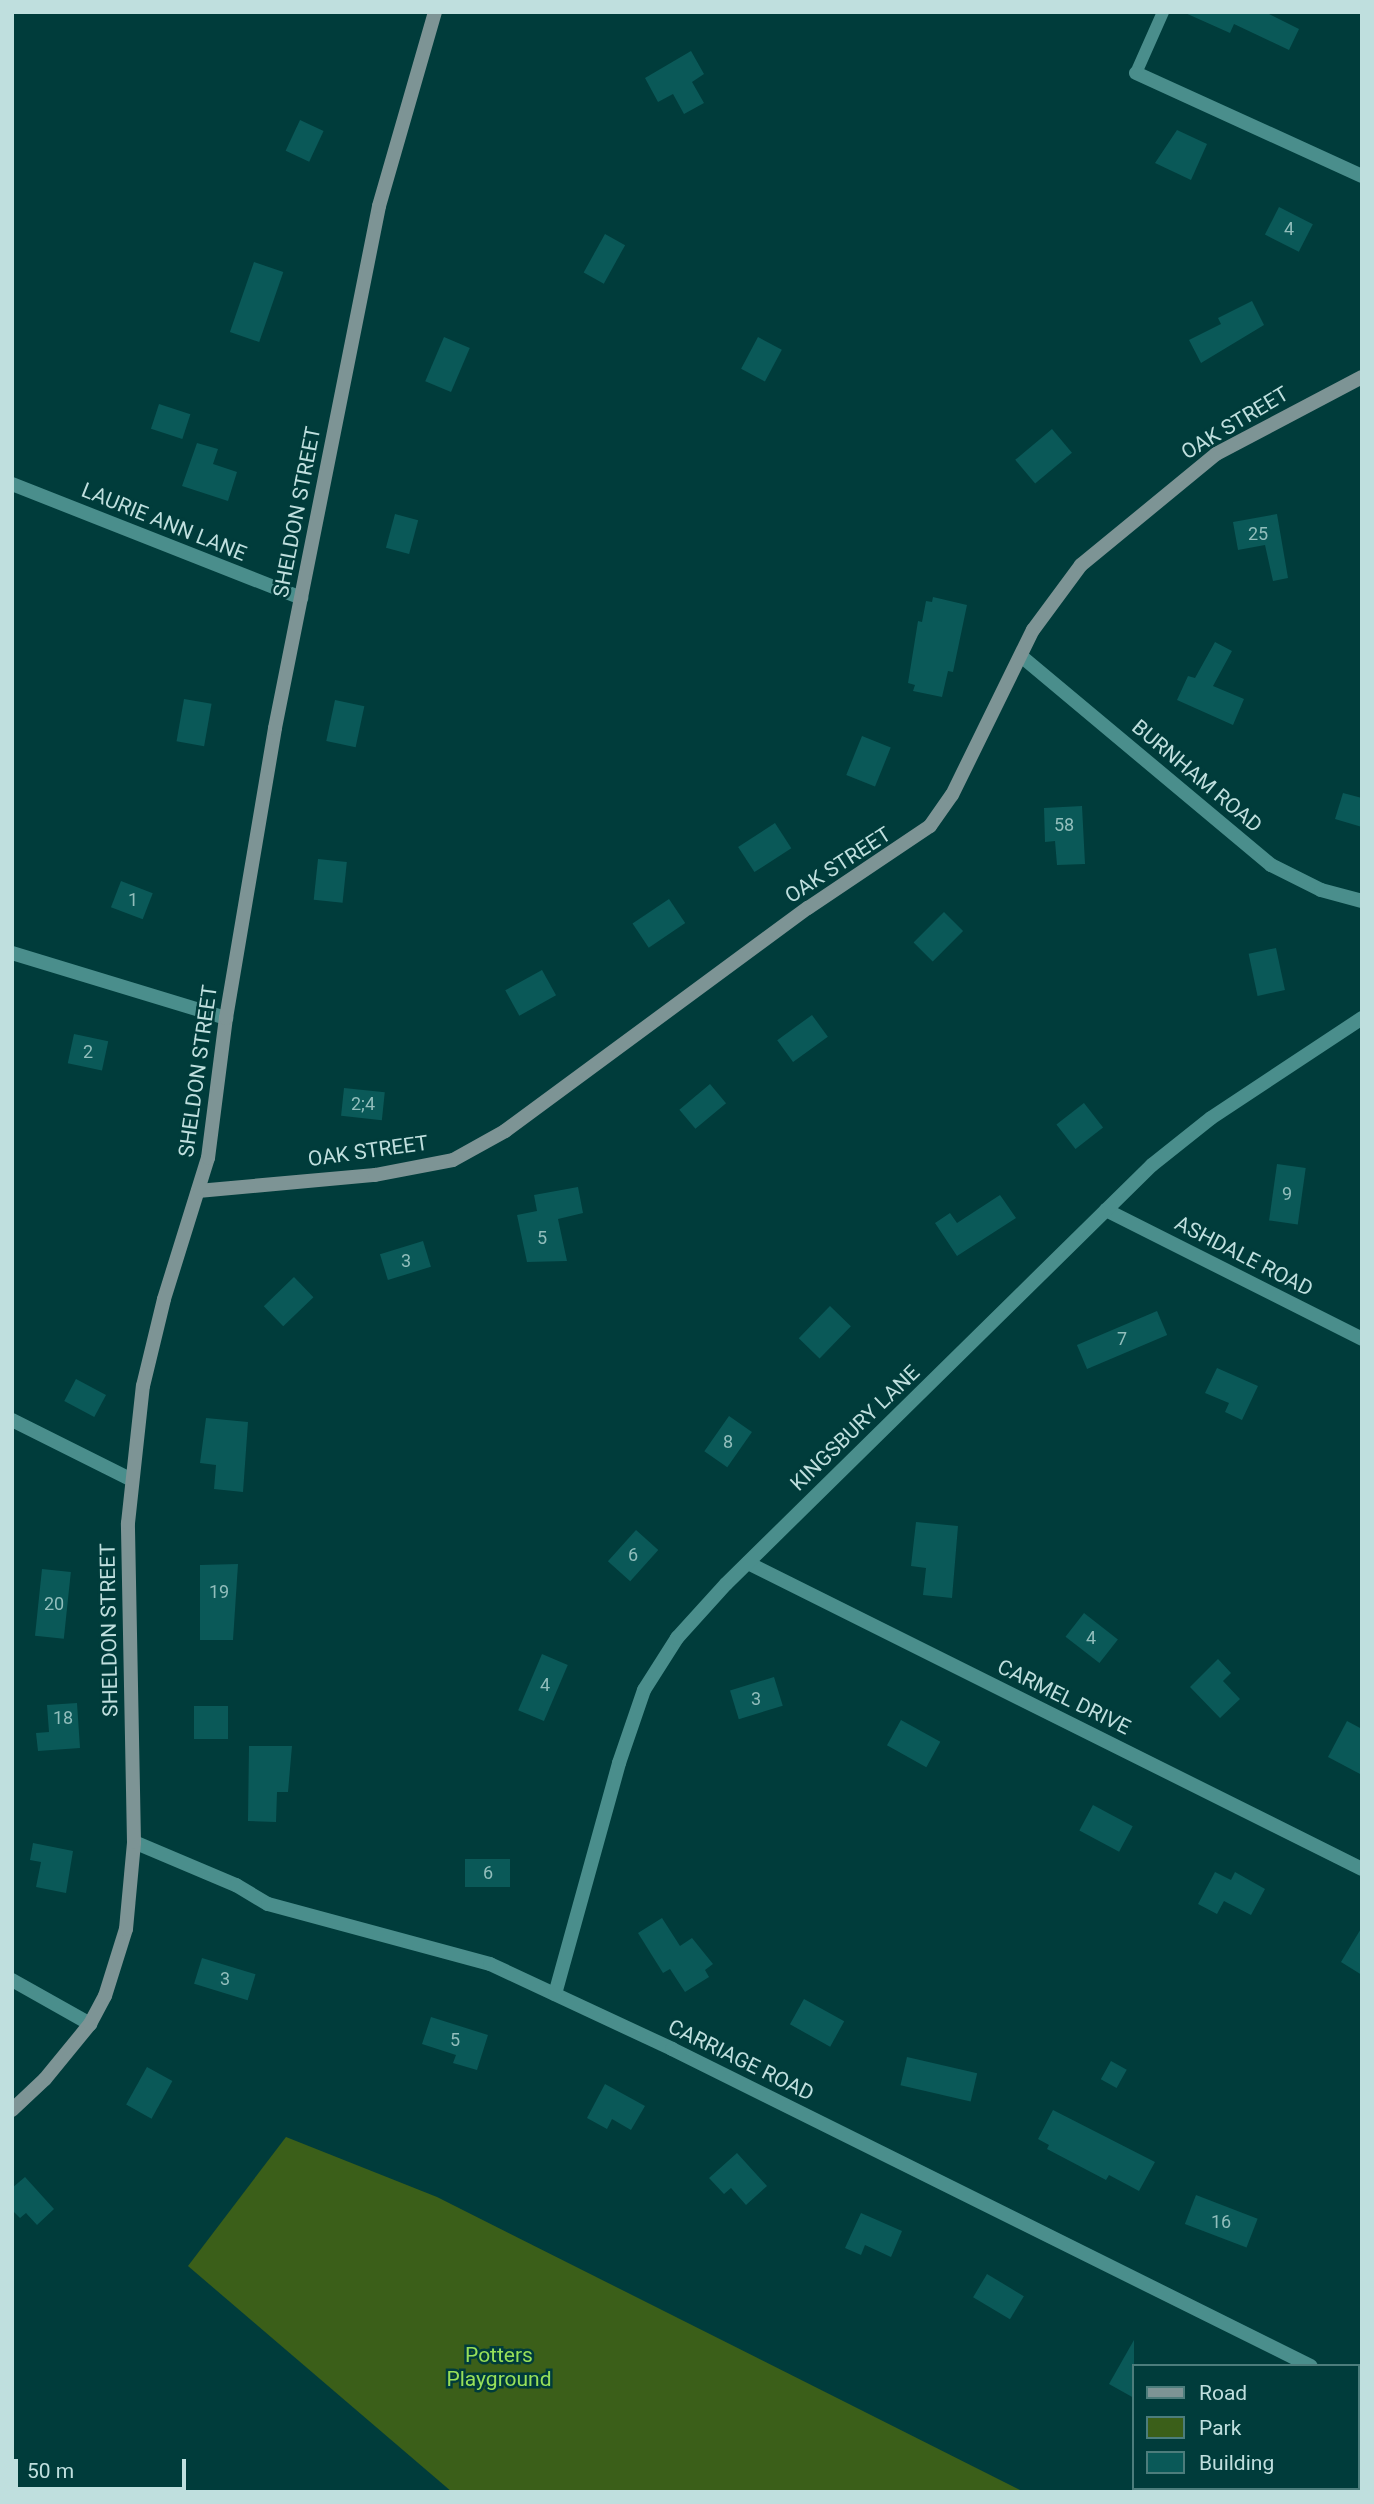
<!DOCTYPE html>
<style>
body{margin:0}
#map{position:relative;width:1374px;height:2504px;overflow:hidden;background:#003c3b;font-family:Roboto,sans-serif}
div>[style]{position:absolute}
.green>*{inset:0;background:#3b5f19}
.building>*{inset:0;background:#0a5958;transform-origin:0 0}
.lane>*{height:12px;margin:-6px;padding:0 6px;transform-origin:6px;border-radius:6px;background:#4a8e8c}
.street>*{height:14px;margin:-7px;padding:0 7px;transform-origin:7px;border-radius:7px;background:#4a8e8c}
.secondary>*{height:14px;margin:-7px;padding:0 7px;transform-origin:7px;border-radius:7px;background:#7d9495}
span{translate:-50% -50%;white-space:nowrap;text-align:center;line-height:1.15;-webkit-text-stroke:5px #003c3b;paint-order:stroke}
.number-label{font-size:18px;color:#92bebc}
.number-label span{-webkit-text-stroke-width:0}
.street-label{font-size:21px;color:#bfdfde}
.park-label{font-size:21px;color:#98e059}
.frame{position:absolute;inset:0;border:14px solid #bfdfde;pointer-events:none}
.legend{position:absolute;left:1132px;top:2364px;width:228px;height:126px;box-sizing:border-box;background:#003c3b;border:2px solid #4c7d7c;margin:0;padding:9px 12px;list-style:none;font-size:21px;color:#bfdfde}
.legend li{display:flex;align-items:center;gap:14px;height:35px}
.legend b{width:35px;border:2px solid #4c7d7c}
.scale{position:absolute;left:14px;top:2459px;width:172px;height:32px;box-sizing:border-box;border:4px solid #bfdfde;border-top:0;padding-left:9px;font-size:21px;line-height:24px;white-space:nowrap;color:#bfdfde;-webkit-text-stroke:5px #003c3b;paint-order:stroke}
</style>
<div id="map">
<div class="green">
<i style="clip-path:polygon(286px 2137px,437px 2197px,1024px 2492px,452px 2492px,188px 2266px)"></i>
</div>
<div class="building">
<i style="clip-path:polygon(1183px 12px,1265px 12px,1299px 29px,1289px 50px,1234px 24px,1230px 33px)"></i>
<i style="clip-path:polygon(691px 51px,704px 74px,692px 82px,704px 103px,684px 114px,673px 94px,658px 102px,645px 78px)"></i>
<i style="left:300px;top:120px;width:26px;height:34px;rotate:25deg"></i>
<i style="clip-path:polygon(1177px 130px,1207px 144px,1191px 180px,1155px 163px)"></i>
<i style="left:1279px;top:207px;width:38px;height:31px;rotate:27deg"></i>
<i style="left:605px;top:234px;width:23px;height:44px;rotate:29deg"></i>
<i style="left:254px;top:262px;width:31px;height:74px;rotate:19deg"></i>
<i style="clip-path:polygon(1252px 301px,1264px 325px,1201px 363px,1189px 340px,1221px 324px,1218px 318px)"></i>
<i style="left:444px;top:337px;width:28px;height:48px;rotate:23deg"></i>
<i style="left:758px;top:337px;width:27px;height:36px;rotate:28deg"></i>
<i style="left:159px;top:404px;width:33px;height:26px;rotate:18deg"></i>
<i style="left:1052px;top:429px;width:31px;height:48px;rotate:50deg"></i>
<i style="clip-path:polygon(197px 443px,218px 449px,213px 464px,237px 472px,228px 501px,182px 486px)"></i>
<i style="left:395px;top:514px;width:24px;height:35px;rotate:15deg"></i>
<i style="clip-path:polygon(1277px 514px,1288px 578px,1273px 581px,1265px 545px,1238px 550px,1233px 522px)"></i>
<i style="clip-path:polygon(933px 597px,967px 605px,953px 672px,948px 671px,942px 697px,913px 691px,915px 685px,908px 683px,918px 621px,922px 622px,926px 601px,932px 602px)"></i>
<i style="clip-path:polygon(1215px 642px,1232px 651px,1213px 686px,1244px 699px,1233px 725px,1177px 700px,1188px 676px,1195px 678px)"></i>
<i style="left:184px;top:699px;width:28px;height:43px;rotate:10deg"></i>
<i style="left:335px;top:700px;width:30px;height:42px;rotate:12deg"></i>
<i style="left:862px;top:736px;width:31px;height:42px;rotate:22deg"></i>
<i style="clip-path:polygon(1343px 793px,1362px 798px,1362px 827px,1335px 819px)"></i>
<i style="clip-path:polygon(1082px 806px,1085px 864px,1057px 865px,1055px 841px,1045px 842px,1044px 808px)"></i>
<i style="left:775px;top:823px;width:30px;height:44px;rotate:57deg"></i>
<i style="left:318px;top:859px;width:29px;height:41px;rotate:6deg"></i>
<i style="left:121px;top:881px;width:34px;height:28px;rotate:21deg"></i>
<i style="left:669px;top:899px;width:29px;height:44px;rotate:56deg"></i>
<i style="left:944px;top:912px;width:27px;height:43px;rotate:45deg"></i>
<i style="left:1276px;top:948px;width:43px;height:28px;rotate:78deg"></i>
<i style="left:542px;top:970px;width:29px;height:42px;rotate:61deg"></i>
<i style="left:812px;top:1015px;width:27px;height:43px;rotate:54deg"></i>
<i style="left:74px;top:1034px;width:35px;height:30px;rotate:12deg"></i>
<i style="left:710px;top:1084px;width:25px;height:40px;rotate:50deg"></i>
<i style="left:344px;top:1088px;width:41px;height:28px;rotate:6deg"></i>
<i style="left:1084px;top:1103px;width:31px;height:35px;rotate:52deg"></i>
<i style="left:1277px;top:1164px;width:29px;height:57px;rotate:8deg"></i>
<i style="clip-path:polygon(578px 1187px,583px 1213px,558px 1219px,567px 1261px,527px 1262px,517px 1215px,537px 1211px,534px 1195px)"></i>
<i style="clip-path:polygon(1000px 1195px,1016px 1218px,957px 1256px,935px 1223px,950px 1213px,957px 1223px)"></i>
<i style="left:423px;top:1241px;width:27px;height:45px;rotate:73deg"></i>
<i style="left:294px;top:1277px;width:28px;height:42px;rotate:46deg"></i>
<i style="left:830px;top:1306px;width:29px;height:45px;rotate:44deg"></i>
<i style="left:1157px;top:1311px;width:26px;height:87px;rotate:67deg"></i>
<i style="clip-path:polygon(1217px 1368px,1258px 1386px,1242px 1420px,1225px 1412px,1229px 1403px,1205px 1393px)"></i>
<i style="left:76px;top:1379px;width:34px;height:25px;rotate:28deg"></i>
<i style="left:729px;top:1416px;width:28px;height:43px;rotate:35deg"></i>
<i style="clip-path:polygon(206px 1418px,248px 1422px,243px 1492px,214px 1489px,216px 1465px,200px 1463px)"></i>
<i style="clip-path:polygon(916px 1522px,958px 1526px,952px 1598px,923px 1595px,926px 1568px,911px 1566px)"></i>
<i style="left:636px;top:1530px;width:30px;height:42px;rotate:42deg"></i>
<i style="clip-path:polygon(238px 1564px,233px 1640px,200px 1640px,200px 1565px)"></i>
<i style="left:42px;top:1569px;width:29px;height:67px;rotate:6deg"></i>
<i style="left:1084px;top:1613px;width:43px;height:30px;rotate:38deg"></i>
<i style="left:542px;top:1654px;width:28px;height:61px;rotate:23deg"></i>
<i style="clip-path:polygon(1218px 1659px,1231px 1673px,1223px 1681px,1240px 1699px,1220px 1718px,1190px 1687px)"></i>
<i style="left:774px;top:1677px;width:30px;height:46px;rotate:73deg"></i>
<i style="clip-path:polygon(77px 1703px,80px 1748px,38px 1751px,36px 1733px,49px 1732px,47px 1705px)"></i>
<i style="left:194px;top:1706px;width:34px;height:33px"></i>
<i style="left:901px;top:1720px;width:45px;height:29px;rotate:29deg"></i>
<i style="clip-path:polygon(1347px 1721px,1362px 1729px,1362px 1775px,1328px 1757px)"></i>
<i style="clip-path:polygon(249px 1746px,292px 1746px,288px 1792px,277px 1792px,276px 1822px,248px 1821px)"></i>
<i style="left:1093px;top:1805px;width:45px;height:29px;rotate:28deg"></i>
<i style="clip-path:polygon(33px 1843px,73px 1851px,66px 1893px,36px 1887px,41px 1862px,30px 1860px)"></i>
<i style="left:465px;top:1859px;width:45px;height:28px"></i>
<i style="clip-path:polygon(1215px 1872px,1231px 1880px,1235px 1872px,1265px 1889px,1251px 1915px,1224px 1901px,1217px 1914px,1198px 1904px)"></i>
<i style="clip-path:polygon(662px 1918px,680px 1946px,692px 1938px,713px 1964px,705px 1970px,709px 1977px,685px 1992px,670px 1969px,663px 1973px,638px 1933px)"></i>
<i style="clip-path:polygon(1362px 1927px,1362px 1975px,1341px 1962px)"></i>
<i style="left:202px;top:1958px;width:56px;height:27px;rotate:17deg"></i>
<i style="left:804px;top:1999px;width:46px;height:29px;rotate:29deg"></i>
<i style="clip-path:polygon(431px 2017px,488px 2035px,477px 2070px,453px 2063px,456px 2055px,422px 2044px)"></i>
<i style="left:907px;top:2057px;width:72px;height:29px;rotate:13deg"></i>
<i style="left:1111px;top:2061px;width:18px;height:21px;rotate:29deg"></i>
<i style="left:147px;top:2067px;width:29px;height:43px;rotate:29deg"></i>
<i style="clip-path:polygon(605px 2084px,645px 2106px,631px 2130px,612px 2119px,607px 2129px,587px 2118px)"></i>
<i style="clip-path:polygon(1053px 2110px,1155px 2162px,1139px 2191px,1109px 2175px,1106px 2180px,1047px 2149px,1049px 2145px,1038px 2139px)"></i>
<i style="clip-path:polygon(737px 2153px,767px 2186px,746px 2205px,731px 2188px,724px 2194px,709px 2178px)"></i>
<i style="clip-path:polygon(25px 2177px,54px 2209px,37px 2225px,26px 2213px,20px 2218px,12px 2210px,12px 2188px)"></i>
<i style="left:1196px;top:2195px;width:66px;height:31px;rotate:21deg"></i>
<i style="clip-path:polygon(861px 2213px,902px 2231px,891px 2257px,865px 2245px,861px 2255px,845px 2248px)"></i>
<i style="left:987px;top:2274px;width:43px;height:27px;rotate:31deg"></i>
<i style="clip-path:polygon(1134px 2340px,1134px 2398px,1109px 2384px)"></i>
</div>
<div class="lane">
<i style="left:1136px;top:73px;width:67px;rotate:-66.1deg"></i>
</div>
<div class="street">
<i style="left:1136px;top:73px;width:248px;rotate:24.5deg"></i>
<i style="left:12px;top:484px;width:311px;rotate:21.5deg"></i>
<i style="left:1021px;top:656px;width:326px;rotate:39.9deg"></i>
<i style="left:1271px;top:865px;width:56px;rotate:26.6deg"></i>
<i style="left:1321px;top:890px;width:42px;rotate:15deg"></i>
<i style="left:12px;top:953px;width:224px;rotate:16.9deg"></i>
<i style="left:1106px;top:1210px;width:287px;rotate:26.7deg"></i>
<i style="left:12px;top:1420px;width:132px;rotate:26.6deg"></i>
<i style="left:748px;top:1563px;width:686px;rotate:26.49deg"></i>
<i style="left:134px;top:1842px;width:111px;rotate:22.9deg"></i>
<i style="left:236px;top:1885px;width:37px;rotate:31deg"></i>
<i style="left:268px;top:1904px;width:230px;rotate:15.1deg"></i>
<i style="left:490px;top:1964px;width:201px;rotate:25deg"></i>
<i style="left:672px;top:2049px;width:713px;rotate:26.39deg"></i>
<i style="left:12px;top:1980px;width:90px;rotate:29.4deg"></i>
<i style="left:555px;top:1994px;width:240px;rotate:-74.5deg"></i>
<i style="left:619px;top:1763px;width:77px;rotate:-71.1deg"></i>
<i style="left:644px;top:1690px;width:62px;rotate:-57.6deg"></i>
<i style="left:677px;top:1638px;width:73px;rotate:-47.8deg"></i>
<i style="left:726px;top:1584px;width:598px;rotate:-44.53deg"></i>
<i style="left:1152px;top:1165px;width:75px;rotate:-38.5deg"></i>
<i style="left:1211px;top:1118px;width:181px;rotate:-33.5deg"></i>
<i style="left:1358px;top:2389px;width:4px;rotate:27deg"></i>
</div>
<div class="secondary">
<i style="left:198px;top:1191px;width:178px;rotate:-5.2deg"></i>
<i style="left:375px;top:1175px;width:79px;rotate:-10.9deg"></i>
<i style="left:453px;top:1160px;width:60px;rotate:-29.1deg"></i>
<i style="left:505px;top:1131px;width:376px;rotate:-36.4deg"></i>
<i style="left:808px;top:908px;width:147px;rotate:-33.9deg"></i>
<i style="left:930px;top:826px;width:38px;rotate:-55deg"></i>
<i style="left:952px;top:795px;width:184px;rotate:-63.9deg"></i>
<i style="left:1033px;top:630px;width:81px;rotate:-53.6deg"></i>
<i style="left:1081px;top:565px;width:175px;rotate:-39.4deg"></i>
<i style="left:1216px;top:454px;width:165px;rotate:-27.8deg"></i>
<i style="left:12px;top:2110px;width:45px;rotate:-43.2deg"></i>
<i style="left:45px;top:2079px;width:71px;rotate:-50.7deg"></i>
<i style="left:90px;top:2024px;width:32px;rotate:-62deg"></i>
<i style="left:105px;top:1996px;width:70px;rotate:-72.6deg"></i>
<i style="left:126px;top:1929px;width:87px;rotate:-84.7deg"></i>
<i style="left:134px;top:1842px;width:319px;rotate:-91.1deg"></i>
<i style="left:128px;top:1523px;width:138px;rotate:-83.8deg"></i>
<i style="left:143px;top:1386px;width:89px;rotate:-76.4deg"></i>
<i style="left:164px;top:1299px;width:148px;rotate:-72.7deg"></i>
<i style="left:208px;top:1158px;width:141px;rotate:-82.7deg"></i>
<i style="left:226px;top:1018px;width:294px;rotate:-80.4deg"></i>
<i style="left:275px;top:728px;width:532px;rotate:-78.73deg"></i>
<i style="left:379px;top:206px;width:202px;rotate:-73.9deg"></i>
</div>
<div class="number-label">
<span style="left:1289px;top:229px">4</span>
<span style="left:1258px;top:534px">25</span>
<span style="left:1064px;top:825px">58</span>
<span style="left:133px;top:900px">1</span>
<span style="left:88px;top:1052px">2</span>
<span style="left:363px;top:1104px">2;4</span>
<span style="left:1287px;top:1194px">9</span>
<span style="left:542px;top:1238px">5</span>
<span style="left:406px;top:1261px">3</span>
<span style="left:1122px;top:1339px">7</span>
<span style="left:728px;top:1442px">8</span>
<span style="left:633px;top:1555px">6</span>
<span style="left:219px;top:1592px">19</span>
<span style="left:54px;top:1604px">20</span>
<span style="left:1091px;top:1638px">4</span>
<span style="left:545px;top:1685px">4</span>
<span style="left:756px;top:1699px">3</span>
<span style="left:63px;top:1718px">18</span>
<span style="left:488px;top:1873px">6</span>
<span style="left:225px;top:1979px">3</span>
<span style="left:455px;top:2040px">5</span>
<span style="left:1221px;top:2222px">16</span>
</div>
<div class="street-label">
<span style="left:1235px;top:423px;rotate:-31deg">OAK STREET</span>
<span style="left:297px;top:512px;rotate:-79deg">SHELDON STREET</span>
<span style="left:164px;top:522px;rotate:22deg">LAURIE ANN LANE</span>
<span style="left:1197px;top:776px;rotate:40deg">BURNHAM ROAD</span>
<span style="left:838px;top:865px;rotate:-33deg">OAK STREET</span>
<span style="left:198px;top:1071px;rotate:-82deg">SHELDON STREET</span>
<span style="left:368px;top:1151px;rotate:-8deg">OAK STREET</span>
<span style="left:1244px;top:1256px;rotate:27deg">ASHDALE ROAD</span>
<span style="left:855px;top:1428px;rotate:-44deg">KINGSBURY LANE</span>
<span style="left:109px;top:1630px;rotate:-91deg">SHELDON STREET</span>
<span style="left:1064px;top:1697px;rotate:26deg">CARMEL DRIVE</span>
<span style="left:741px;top:2060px;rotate:26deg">CARRIAGE ROAD</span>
</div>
<div class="park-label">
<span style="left:499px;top:2367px">Potters<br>Playground</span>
</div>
<div class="frame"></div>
<ul class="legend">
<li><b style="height:9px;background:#7d9495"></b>Road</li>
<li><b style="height:19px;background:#3b5f19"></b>Park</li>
<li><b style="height:19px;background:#0a5958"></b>Building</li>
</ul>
<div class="scale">50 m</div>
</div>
